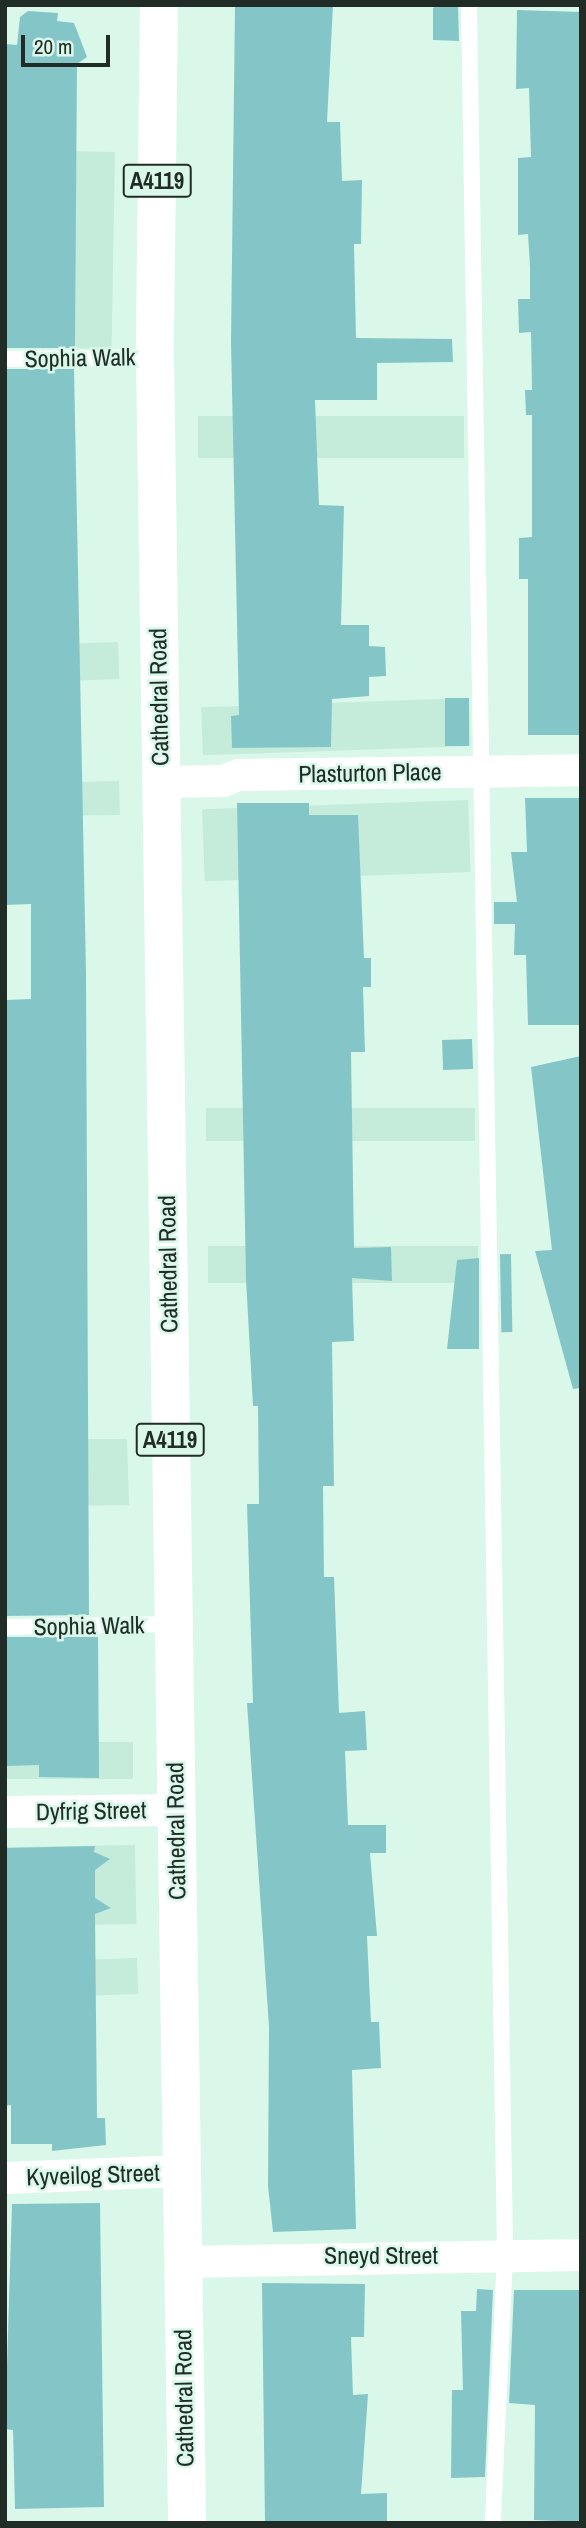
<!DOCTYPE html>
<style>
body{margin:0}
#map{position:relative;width:586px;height:2528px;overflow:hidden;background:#d9f8ea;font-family:"Archivo Narrow",sans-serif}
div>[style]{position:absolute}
.built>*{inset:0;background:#c5ebda;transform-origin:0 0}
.building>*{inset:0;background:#84c6c8;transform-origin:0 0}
.service>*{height:16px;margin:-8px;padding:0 8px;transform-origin:8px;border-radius:8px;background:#fff}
.minor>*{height:32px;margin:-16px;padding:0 16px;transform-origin:16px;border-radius:16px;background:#fff}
.primary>*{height:38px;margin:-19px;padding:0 19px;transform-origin:19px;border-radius:19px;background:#fff}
span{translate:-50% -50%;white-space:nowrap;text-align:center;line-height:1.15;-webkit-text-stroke:5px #d9f8ea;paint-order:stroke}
.shield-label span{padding:2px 5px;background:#d9f8ea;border:2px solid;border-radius:5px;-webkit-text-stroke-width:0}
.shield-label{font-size:23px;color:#212c27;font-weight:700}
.street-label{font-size:24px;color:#212c27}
.frame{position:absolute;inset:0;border:7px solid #212c27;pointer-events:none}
.scale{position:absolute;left:21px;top:35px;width:89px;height:32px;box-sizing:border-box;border:4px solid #212c27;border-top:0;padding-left:9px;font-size:21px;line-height:24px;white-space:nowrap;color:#212c27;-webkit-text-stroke:5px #d9f8ea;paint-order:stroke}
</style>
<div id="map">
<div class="built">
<i style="left:5px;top:150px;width:110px;height:197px;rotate:1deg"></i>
<i style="left:198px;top:416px;width:266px;height:42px"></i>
<i style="left:118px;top:642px;width:37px;height:113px;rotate:88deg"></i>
<i style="left:469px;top:698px;width:48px;height:268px;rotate:88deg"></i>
<i style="clip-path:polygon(119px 781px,120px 815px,5px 816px,78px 782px)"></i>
<i style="left:468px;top:800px;width:72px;height:266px;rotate:88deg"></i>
<i style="left:475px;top:1108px;width:33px;height:269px;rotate:90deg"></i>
<i style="left:478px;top:1246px;width:37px;height:270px;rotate:90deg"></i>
<i style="clip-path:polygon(87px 1439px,127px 1439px,129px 1505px,5px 1507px)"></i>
<i style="left:133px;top:1742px;width:37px;height:128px;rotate:90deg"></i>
<i style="left:135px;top:1845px;width:79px;height:130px;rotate:89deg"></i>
<i style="left:137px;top:1958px;width:36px;height:132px;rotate:88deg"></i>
</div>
<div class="building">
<i style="clip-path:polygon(235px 5px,333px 5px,327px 122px,340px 122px,342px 181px,362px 180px,361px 244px,354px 244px,356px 338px,452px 339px,453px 362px,377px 363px,377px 400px,315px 400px,319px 505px,344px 506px,341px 625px,369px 625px,369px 646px,385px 647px,386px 676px,369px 677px,369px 696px,332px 699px,331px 747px,232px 748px,231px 716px,239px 715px,231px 342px)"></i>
<i style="clip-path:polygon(439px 5px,458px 5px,459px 41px,433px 40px,433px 8px)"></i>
<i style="clip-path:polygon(517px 10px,581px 12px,581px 735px,528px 735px,528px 579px,519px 579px,519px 538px,532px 537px,532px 415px,526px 415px,525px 390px,532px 390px,531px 332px,519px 333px,518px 299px,530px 299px,530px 267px,528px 234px,518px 235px,518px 158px,531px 157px,529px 88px,516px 89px)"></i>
<i style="clip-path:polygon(28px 11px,58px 13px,57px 21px,74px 23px,87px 57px,77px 64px,75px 348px,5px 348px,5px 44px,17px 45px,20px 17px)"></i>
<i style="clip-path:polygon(5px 369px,74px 369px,86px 973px,89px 1615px,5px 1616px,5px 1000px,31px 999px,31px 904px,5px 905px)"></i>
<i style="left:445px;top:698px;width:24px;height:48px"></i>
<i style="clip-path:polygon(525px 798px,581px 798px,581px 1025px,528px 1025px,526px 955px,514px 955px,515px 924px,494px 924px,494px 902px,517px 902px,511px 852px,527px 852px)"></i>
<i style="clip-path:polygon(237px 803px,309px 803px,309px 815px,358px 815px,364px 958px,371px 958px,371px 987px,363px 987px,365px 1052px,351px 1052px,354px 1248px,391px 1247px,392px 1281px,352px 1278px,354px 1341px,332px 1342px,334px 1486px,323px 1486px,324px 1577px,334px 1577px,339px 1713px,365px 1711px,367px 1750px,345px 1751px,348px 1825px,386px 1825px,386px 1853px,370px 1853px,377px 1936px,367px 1936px,371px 2022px,379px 2022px,381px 2068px,352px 2070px,356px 2229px,273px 2232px,268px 2186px,269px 2027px,247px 1703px,253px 1703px,247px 1504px,259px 1504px,258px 1406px,253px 1406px,246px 1279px)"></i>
<i style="left:472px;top:1039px;width:30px;height:30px;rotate:88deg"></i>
<i style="clip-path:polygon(581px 1056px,581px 1388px,573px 1389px,535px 1251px,552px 1250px,531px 1067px)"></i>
<i style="left:511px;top:1254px;width:78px;height:11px;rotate:89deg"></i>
<i style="clip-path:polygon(479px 1258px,479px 1349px,447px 1349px,457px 1260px)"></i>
<i style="clip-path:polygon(5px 1637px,98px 1637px,99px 1778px,39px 1777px,39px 1765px,7px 1766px)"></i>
<i style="clip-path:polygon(95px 1846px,94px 1852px,110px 1859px,95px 1870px,95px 1898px,111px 1908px,95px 1914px,97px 2118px,105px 2118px,106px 2145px,52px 2151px,52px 2144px,11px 2144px,11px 2105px,5px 2106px,5px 1848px)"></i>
<i style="clip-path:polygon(100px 2203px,104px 2507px,15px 2509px,13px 2430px,5px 2429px,12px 2204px)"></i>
<i style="clip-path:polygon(262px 2283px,365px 2284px,364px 2337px,351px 2337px,353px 2395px,368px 2394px,361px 2494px,387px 2493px,387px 2523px,265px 2523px)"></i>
<i style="clip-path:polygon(477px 2289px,493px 2290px,485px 2477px,451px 2478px,452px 2390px,463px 2390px,461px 2311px,476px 2311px)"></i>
<i style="clip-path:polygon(514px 2290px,581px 2290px,581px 2522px,534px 2520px,535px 2405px,509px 2403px)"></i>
</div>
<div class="service">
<i style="left:469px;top:5px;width:2250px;rotate:89.08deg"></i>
<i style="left:505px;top:2255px;width:268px;rotate:92.6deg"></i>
<i style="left:5px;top:359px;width:150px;rotate:-0.8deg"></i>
<i style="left:5px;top:1627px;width:168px;rotate:-1deg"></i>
</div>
<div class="minor">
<i style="left:161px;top:782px;width:62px;rotate:-0.9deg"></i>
<i style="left:223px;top:781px;width:17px;rotate:-21deg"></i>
<i style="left:239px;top:775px;width:342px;rotate:-0.8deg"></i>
<i style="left:5px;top:1812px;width:171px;rotate:-0.7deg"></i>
<i style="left:5px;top:2178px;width:176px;rotate:-2.3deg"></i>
<i style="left:182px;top:2262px;width:399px;rotate:-1deg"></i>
</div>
<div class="primary">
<i style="left:159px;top:5px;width:352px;rotate:90.7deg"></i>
<i style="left:155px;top:357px;width:2166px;rotate:89.15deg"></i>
</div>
<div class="shield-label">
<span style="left:157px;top:181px">A4119</span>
<span style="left:170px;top:1440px">A4119</span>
</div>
<div class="street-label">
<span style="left:80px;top:358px;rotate:-1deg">Sophia Walk</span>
<span style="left:159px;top:697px;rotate:-91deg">Cathedral Road</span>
<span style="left:370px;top:773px;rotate:-1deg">Plasturton Place</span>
<span style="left:168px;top:1264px;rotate:-91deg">Cathedral Road</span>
<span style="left:89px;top:1626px;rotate:-1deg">Sophia Walk</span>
<span style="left:91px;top:1811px;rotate:-1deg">Dyfrig Street</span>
<span style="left:176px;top:1831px;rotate:-91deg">Cathedral Road</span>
<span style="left:93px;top:2175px;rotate:-2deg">Kyveilog Street</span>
<span style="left:381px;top:2256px">Sneyd Street</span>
<span style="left:184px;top:2398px;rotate:-91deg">Cathedral Road</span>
</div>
<div class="frame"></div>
<div class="scale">20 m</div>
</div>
